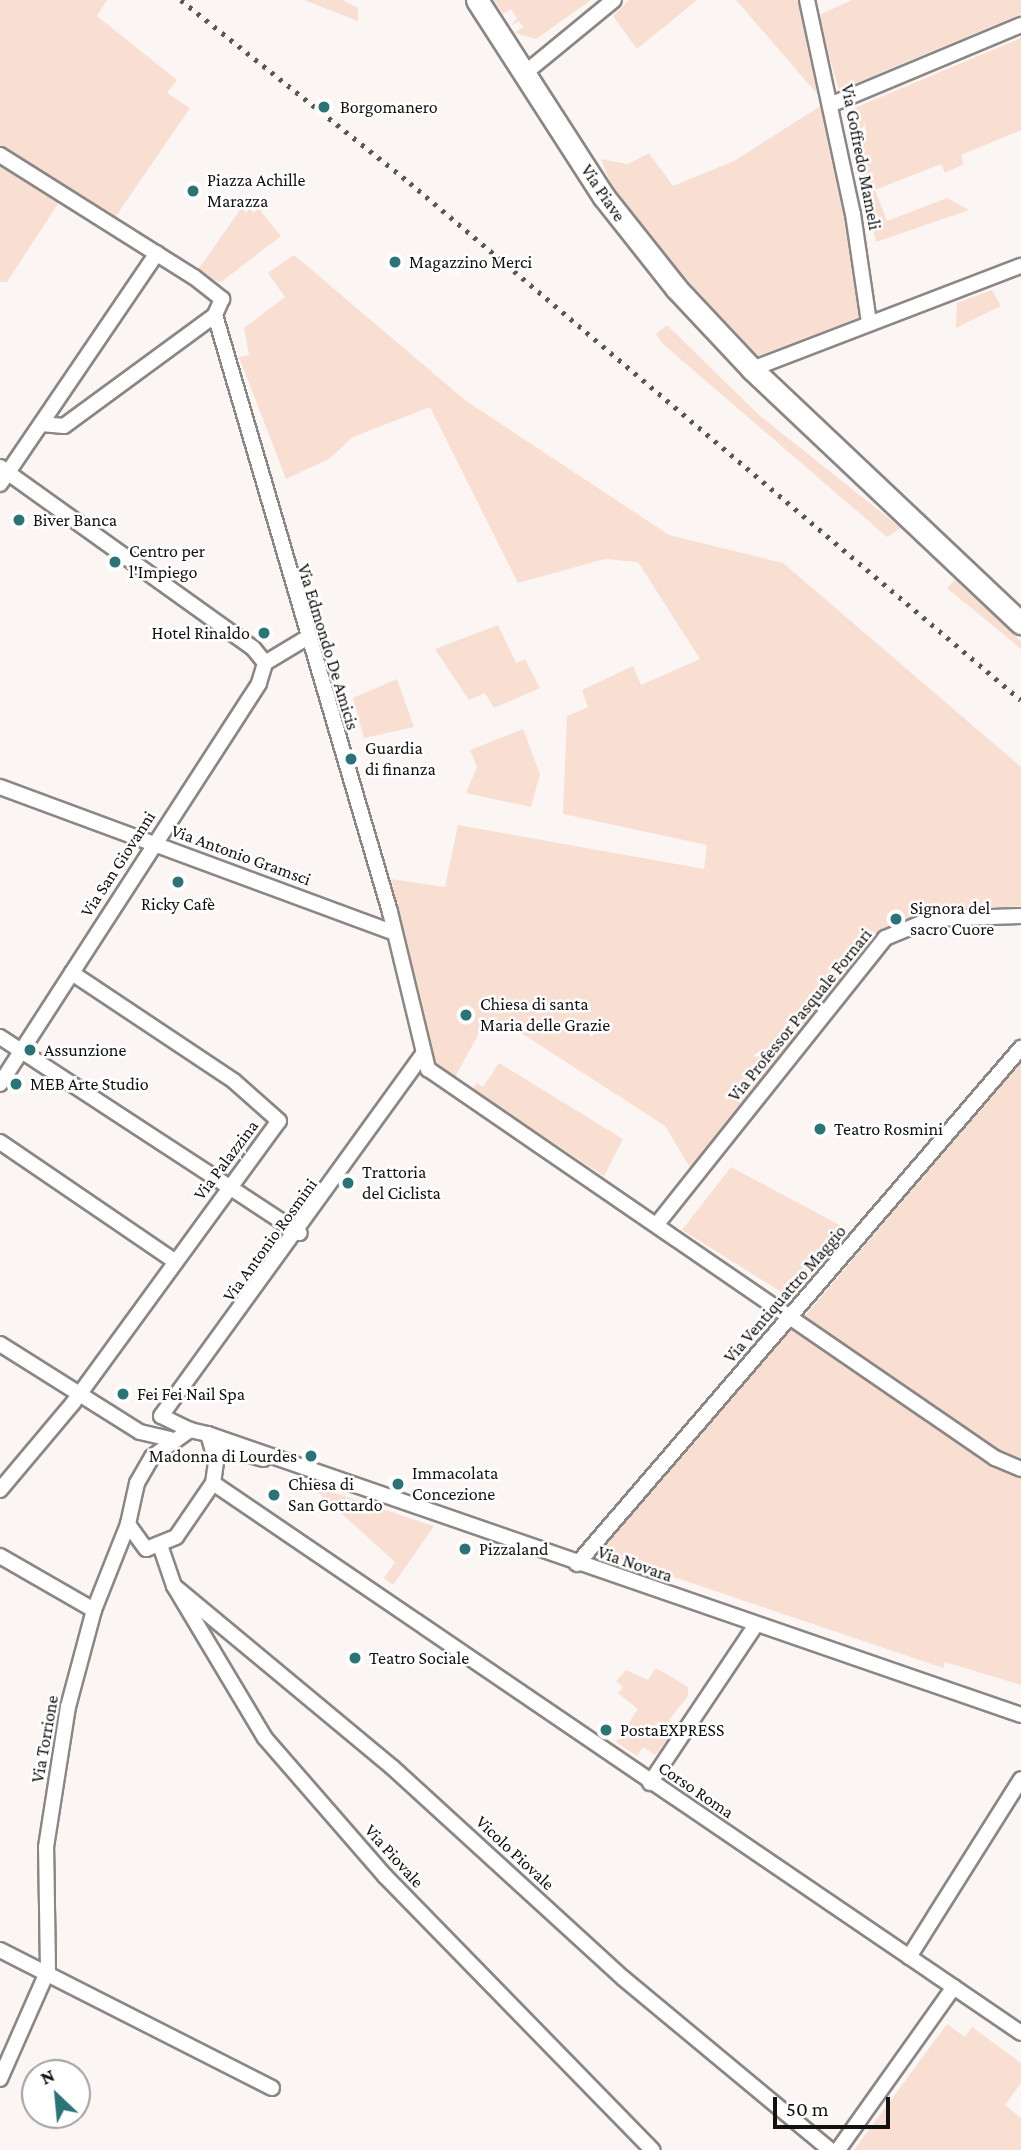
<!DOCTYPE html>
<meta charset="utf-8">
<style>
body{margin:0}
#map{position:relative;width:1021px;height:2150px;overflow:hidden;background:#fbf6f3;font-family:"Crimson Pro",serif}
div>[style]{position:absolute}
.green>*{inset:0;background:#f8dfd2}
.roads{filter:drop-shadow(2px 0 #8b8784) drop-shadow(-2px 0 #8b8784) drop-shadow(0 2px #8b8784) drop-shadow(0 -2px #8b8784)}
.street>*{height:14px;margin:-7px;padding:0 7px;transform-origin:7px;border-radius:7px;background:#fff}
.primary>*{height:21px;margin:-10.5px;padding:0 10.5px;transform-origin:10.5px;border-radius:10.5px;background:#fff}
.rail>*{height:4.5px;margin-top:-2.25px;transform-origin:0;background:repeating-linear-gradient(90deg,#5a5856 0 3.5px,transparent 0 10.5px)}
.dots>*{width:19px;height:19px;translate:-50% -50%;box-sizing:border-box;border:4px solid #fff;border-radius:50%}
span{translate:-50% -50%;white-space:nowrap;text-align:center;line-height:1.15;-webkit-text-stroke:5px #fff;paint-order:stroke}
.poi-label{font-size:18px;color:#131211}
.left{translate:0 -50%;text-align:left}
.right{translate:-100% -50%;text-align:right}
.street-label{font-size:18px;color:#131211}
.north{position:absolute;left:21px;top:2059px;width:70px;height:70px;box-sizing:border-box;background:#fff;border:2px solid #a1a0a0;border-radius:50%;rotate:334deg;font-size:19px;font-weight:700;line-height:28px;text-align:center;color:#131211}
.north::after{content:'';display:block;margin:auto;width:24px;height:32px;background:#2a7478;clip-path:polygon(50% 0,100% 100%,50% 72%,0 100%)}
.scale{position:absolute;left:773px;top:2097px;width:117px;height:32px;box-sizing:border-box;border:4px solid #131211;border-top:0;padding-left:9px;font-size:21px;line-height:24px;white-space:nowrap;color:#131211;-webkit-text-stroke:5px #fff;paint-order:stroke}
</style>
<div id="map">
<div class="green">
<i style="clip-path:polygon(0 0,107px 0,97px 16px,177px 80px,167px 93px,190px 108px,116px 216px,0 147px)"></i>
<i style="clip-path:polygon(304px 0,342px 0,358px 8px,358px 21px)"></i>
<i style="clip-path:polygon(494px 0,591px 0,536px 39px,515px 33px,523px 27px,519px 21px,511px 26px,517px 18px,511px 9px,503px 14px)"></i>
<i style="clip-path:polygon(629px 0,697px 0,637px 49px,613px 16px)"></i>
<i style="clip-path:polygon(736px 0,801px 0,829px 105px,865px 315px,758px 356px,621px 209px,601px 159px,628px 164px,649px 153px,673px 186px,734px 161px,825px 103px)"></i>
<i style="clip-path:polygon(852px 0,1021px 0,1021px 14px,839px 90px,817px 16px)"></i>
<i style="clip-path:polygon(1021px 38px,1021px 130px,961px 155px,964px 164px,945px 173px,941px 164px,875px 190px,887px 221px,947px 198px,969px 210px,876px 242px,847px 111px)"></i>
<i style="clip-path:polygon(0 155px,65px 193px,7px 282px,0 282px)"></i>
<i style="clip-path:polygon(249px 197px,281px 236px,221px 282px,211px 279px,198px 270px)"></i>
<i style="clip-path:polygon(294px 255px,465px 400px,669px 535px,783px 563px,1021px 767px,1021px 906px,966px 909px,885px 938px,728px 1135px,721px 1131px,691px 1169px,665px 1126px,509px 1025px,483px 1026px,455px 1077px,441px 1070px,433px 1060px,391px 879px,445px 887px,458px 825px,704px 869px,707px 845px,563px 814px,567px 716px,588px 707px,582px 690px,633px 666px,641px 685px,700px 659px,638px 562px,605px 559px,518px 583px,430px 407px,353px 437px,329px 459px,286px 479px,239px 357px,249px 355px,244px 328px,285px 297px,268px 273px)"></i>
<i style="clip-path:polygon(992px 290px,1001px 306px,956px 328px,957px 303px)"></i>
<i style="clip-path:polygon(667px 325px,760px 416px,901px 528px,887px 537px,663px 344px,656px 334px)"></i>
<i style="clip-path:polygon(955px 580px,1021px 641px,1021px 649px,947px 588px)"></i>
<i style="clip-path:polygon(498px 625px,516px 663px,525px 659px,540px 688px,494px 708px,485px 693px,469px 700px,435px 649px)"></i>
<i style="clip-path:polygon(397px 679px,414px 727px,364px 738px,353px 698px)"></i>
<i style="clip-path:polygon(523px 729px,540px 774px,531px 807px,466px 793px,477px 767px,470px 750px)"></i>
<i style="clip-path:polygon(1021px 1062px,1021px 1685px,945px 1662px,943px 1668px,591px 1549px,789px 1319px,798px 1324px)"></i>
<i style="clip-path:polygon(499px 1063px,623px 1139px,604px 1176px,472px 1089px,477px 1083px,483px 1087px)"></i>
<i style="clip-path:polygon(731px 1167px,847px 1229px,795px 1294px,783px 1293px,682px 1230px)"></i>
<i style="clip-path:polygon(309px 1484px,424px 1523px,434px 1526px,393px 1585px,384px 1578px,395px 1562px)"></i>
<i style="clip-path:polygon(656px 1668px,688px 1687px,688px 1696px,669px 1720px,675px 1730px,655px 1755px,643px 1747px,637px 1756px,616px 1742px,638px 1709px,618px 1693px,623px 1687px,616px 1681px,626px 1670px,648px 1680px)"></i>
<i style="clip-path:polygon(947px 2024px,965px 2037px,972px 2027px,1021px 2063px,1021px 2083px,1005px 2105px,1021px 2118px,1021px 2150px,854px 2150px)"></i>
</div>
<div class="roads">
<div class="street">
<i style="left:807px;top:0;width:219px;rotate:77.9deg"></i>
<i style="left:853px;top:214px;width:110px;rotate:81.6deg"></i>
<i style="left:525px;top:73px;width:115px;rotate:-39.4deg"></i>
<i style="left:832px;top:104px;width:205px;rotate:-22.7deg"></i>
<i style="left:0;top:155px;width:229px;rotate:32.2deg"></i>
<i style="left:194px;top:277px;width:36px;rotate:38deg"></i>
<i style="left:222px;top:299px;width:17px;rotate:114deg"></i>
<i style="left:215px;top:315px;width:622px;rotate:73.66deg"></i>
<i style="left:390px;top:912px;width:162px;rotate:76.4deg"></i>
<i style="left:428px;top:1069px;width:688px;rotate:34.45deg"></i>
<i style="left:995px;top:1458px;width:28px;rotate:23deg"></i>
<i style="left:752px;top:369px;width:288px;rotate:-21deg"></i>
<i style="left:41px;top:424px;width:23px;rotate:5deg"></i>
<i style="left:64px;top:426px;width:187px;rotate:-36.3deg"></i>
<i style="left:0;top:467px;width:311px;rotate:35.6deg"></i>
<i style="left:253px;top:648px;width:19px;rotate:51deg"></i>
<i style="left:0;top:484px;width:279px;rotate:-55.8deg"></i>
<i style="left:0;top:787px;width:416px;rotate:20.3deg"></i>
<i style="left:0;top:1037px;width:358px;rotate:33.2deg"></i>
<i style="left:0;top:1084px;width:477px;rotate:-57.1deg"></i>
<i style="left:259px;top:683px;width:21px;rotate:-73deg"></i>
<i style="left:265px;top:663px;width:47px;rotate:-31deg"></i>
<i style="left:0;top:1142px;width:209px;rotate:34.3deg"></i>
<i style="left:657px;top:1224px;width:366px;rotate:-51.4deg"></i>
<i style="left:885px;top:938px;width:50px;rotate:-22.4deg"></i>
<i style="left:931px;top:919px;width:90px;rotate:-1.9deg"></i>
<i style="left:0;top:1344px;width:165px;rotate:32.2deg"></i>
<i style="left:140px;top:1432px;width:31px;rotate:13deg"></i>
<i style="left:190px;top:1430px;width:32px;rotate:-154deg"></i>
<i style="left:161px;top:1416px;width:447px;rotate:-54.1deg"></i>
<i style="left:190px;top:1430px;width:18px;rotate:13deg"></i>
<i style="left:208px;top:1434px;width:29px;rotate:74deg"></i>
<i style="left:216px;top:1462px;width:21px;rotate:98deg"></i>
<i style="left:213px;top:1483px;width:65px;rotate:124.4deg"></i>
<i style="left:176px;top:1537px;width:32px;rotate:158deg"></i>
<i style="left:146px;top:1549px;width:31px;rotate:-126deg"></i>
<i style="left:128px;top:1524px;width:42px;rotate:-77.6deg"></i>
<i style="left:137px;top:1483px;width:30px;rotate:-60deg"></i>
<i style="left:152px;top:1457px;width:47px;rotate:-35.4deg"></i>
<i style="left:208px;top:1434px;width:860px;rotate:19.07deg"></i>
<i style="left:217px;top:1457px;width:11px;rotate:-56deg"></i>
<i style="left:223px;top:1448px;width:42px;rotate:15deg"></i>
<i style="left:213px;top:1483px;width:977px;rotate:34.24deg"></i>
<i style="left:0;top:1490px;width:114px;rotate:-50deg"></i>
<i style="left:73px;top:1403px;width:349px;rotate:-53.9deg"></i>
<i style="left:279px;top:1121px;width:60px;rotate:-138.4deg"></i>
<i style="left:234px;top:1081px;width:195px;rotate:-146.3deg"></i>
<i style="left:161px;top:1548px;width:40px;rotate:71.1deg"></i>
<i style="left:174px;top:1586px;width:177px;rotate:59.1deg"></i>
<i style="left:265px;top:1738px;width:183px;rotate:49deg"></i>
<i style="left:385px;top:1876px;width:383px;rotate:45.7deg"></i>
<i style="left:0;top:1556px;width:108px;rotate:29.9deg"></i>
<i style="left:577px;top:1564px;width:681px;rotate:-49.29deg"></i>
<i style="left:174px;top:1586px;width:283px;rotate:39.7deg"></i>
<i style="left:392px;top:1767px;width:313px;rotate:42.4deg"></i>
<i style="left:623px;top:1978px;width:269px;rotate:39.7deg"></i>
<i style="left:650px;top:1783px;width:189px;rotate:-56.2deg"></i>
<i style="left:0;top:1950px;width:305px;rotate:26.9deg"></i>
<i style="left:909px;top:1957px;width:210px;rotate:-57.8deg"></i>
<i style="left:0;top:2079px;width:119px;rotate:-66.2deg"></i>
<i style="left:48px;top:1970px;width:123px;rotate:-90.9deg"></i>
<i style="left:46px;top:1847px;width:142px;rotate:-81.1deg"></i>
<i style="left:68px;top:1707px;width:100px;rotate:-75deg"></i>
<i style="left:94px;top:1610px;width:92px;rotate:-68.4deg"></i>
<i style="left:838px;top:2150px;width:200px;rotate:-54.6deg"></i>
</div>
<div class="primary">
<i style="left:477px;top:0;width:234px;rotate:57.2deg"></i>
<i style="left:604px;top:197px;width:116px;rotate:51.6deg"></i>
<i style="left:676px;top:288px;width:111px;rotate:46.8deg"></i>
<i style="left:752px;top:369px;width:370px;rotate:43.4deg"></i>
</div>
</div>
<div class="rail">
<i style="left:181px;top:0;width:293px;rotate:38.6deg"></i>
<i style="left:410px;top:183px;width:800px;rotate:40.24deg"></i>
</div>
<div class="dots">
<i style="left:324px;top:107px;background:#2a7478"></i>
<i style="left:193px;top:191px;background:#2a7478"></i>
<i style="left:395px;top:262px;background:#2a7478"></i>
<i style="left:19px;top:520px;background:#2a7478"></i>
<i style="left:115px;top:562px;background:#2a7478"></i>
<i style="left:264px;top:633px;background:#2a7478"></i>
<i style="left:351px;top:759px;background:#2a7478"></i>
<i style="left:178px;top:882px;background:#2a7478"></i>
<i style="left:896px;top:919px;background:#2a7478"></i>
<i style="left:466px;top:1015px;background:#2a7478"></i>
<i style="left:30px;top:1050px;background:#2a7478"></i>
<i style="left:16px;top:1084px;background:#2a7478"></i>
<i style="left:820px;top:1129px;background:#2a7478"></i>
<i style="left:348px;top:1183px;background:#2a7478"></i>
<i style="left:123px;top:1394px;background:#2a7478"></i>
<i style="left:311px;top:1456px;background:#2a7478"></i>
<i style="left:398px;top:1484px;background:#2a7478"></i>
<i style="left:274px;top:1495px;background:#2a7478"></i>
<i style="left:465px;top:1549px;background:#2a7478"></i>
<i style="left:355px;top:1658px;background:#2a7478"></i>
<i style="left:606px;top:1730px;background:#2a7478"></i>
</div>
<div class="poi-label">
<span class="left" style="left:340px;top:107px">Borgomanero</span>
<span class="left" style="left:207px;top:191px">Piazza Achille<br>Marazza</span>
<span class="left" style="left:409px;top:262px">Magazzino Merci</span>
<span class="left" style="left:33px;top:520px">Biver Banca</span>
<span class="left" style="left:129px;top:562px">Centro per<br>l'Impiego</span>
<span class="right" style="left:250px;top:633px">Hotel Rinaldo</span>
<span class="left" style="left:365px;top:759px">Guardia<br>di finanza</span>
<span style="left:178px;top:904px">Ricky Cafè</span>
<span class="left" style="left:910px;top:919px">Signora del<br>sacro Cuore</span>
<span class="left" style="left:480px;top:1015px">Chiesa di santa<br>Maria delle Grazie</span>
<span class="left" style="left:44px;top:1050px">Assunzione</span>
<span class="left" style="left:30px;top:1084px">MEB Arte Studio</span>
<span class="left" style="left:834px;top:1129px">Teatro Rosmini</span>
<span class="left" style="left:362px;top:1183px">Trattoria<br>del Ciclista</span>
<span class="left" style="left:137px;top:1394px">Fei Fei Nail Spa</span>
<span class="right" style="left:297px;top:1456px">Madonna di Lourdes</span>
<span class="left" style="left:412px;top:1484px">Immacolata<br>Concezione</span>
<span class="left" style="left:288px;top:1495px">Chiesa di<br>San Gottardo</span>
<span class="left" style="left:479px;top:1549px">Pizzaland</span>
<span class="left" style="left:369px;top:1658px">Teatro Sociale</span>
<span class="left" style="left:620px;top:1730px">PostaEXPRESS</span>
</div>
<div class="street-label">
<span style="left:861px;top:157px;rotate:79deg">Via Goffredo Mameli</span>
<span style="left:603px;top:193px;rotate:56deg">Via Piave</span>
<span style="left:328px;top:647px;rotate:73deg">Via Edmondo De Amicis</span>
<span style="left:241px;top:855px;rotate:20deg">Via Antonio Gramsci</span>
<span style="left:118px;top:864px;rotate:-57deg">Via San Giovanni</span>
<span style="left:800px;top:1015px;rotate:-51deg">Via Professor Pasquale Fornari</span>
<span style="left:226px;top:1160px;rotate:-53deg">Via Palazzina</span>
<span style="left:270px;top:1240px;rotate:-54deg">Via Antonio Rosmini</span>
<span style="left:785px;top:1294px;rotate:-49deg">Via Ventiquattro Maggio</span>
<span style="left:635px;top:1564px;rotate:19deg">Via Novara</span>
<span style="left:45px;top:1739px;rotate:-80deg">Via Torrione</span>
<span style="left:696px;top:1790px;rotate:34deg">Corso Roma</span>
<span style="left:515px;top:1853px;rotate:43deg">Vicolo Piovale</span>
<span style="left:394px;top:1856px;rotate:48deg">Via Piovale</span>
</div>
<div class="north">N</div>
<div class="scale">50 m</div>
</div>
